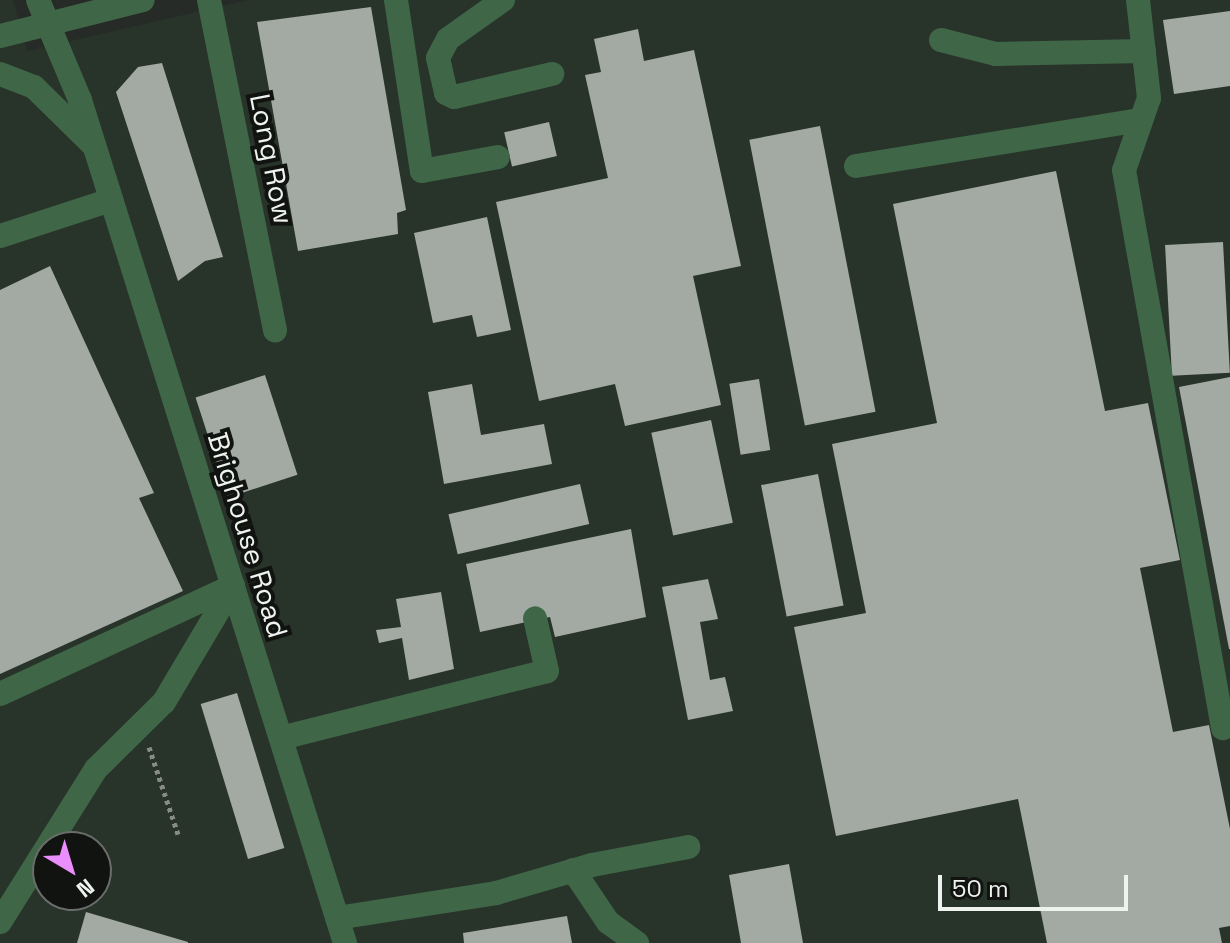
<!DOCTYPE html>
<style>
body{margin:0}
#map{position:relative;width:1230px;height:943px;overflow:hidden;background:#262b27;font-family:"Space Grotesk",sans-serif}
div>[style]{position:absolute}
.built>*{inset:0;background:#28332a}
.building>*{inset:0;background:#a3aaa4;transform-origin:0 0}
.path>*{height:5px;margin-top:-2.5px;transform-origin:0;background:repeating-linear-gradient(90deg,#868b87 0 4px,transparent 0 8px)}
.minor>*{height:24px;margin:-12px;padding:0 12px;transform-origin:12px;border-radius:12px;background:#3f6747}
span{translate:-50% -50%;white-space:nowrap;text-align:center;line-height:1.15;-webkit-text-stroke:8px #111311;paint-order:stroke}
.street-label{font-size:28px;color:#eff3f0}
.north{position:absolute;left:32px;top:831px;width:80px;height:80px;box-sizing:border-box;background:#111311;border:2px solid #6a6d6a;border-radius:50%;rotate:142deg;font-size:22px;font-weight:700;line-height:32px;text-align:center;color:#eff3f0}
.north::after{content:'';display:block;margin:auto;width:28px;height:36px;background:#ea8dfd;clip-path:polygon(50% 0,100% 100%,50% 72%,0 100%)}
.scale{position:absolute;left:938px;top:875px;width:190px;height:36px;box-sizing:border-box;border:4px solid #eff3f0;border-top:0;padding-left:10px;font-size:24px;line-height:28px;white-space:nowrap;color:#eff3f0;-webkit-text-stroke:6px #111311;paint-order:stroke}
</style>
<div id="map">
<div class="built">
<i style="clip-path:polygon(evenodd,0 0,13px 0,27px 51px,248px 0,1230px 0,1230px 943px,0 943px,0 0,48px 847px,96px 847px,96px 895px,48px 895px,48px 847px)"></i>
</div>
<div class="building">
<i style="clip-path:polygon(371px 7px,406px 210px,397px 213px,398px 234px,298px 251px,257px 22px)"></i>
<i style="clip-path:polygon(1230px 11px,1230px 86px,1174px 94px,1163px 20px)"></i>
<i style="clip-path:polygon(638px 29px,644px 61px,694px 50px,741px 266px,693px 276px,721px 405px,625px 426px,615px 384px,539px 401px,496px 202px,608px 178px,585px 75px,601px 72px,594px 39px)"></i>
<i style="clip-path:polygon(162px 63px,223px 257px,205px 261px,178px 281px,116px 92px,138px 67px)"></i>
<i style="left:549px;top:122px;width:35px;height:46px;rotate:77deg"></i>
<i style="left:820px;top:126px;width:291px;height:72px;rotate:79deg"></i>
<i style="clip-path:polygon(1056px 171px,1105px 411px,1148px 403px,1180px 560px,1140px 568px,1173px 732px,1209px 725px,1230px 829px,1230px 926px,1219px 928px,1222px 943px,1047px 943px,1018px 799px,836px 836px,794px 627px,866px 613px,832px 444px,937px 423px,893px 204px)"></i>
<i style="clip-path:polygon(487px 217px,511px 330px,477px 337px,472px 315px,433px 323px,414px 233px)"></i>
<i style="left:1223px;top:242px;width:131px;height:58px;rotate:87deg"></i>
<i style="clip-path:polygon(50px 266px,154px 493px,139px 498px,183px 591px,0 674px,0 290px)"></i>
<i style="left:265px;top:375px;width:105px;height:73px;rotate:72deg"></i>
<i style="clip-path:polygon(1230px 377px,1230px 649px,1229px 649px,1179px 387px)"></i>
<i style="left:759px;top:379px;width:72px;height:30px;rotate:81deg"></i>
<i style="clip-path:polygon(472px 384px,481px 435px,544px 424px,552px 464px,444px 484px,428px 392px)"></i>
<i style="left:711px;top:420px;width:105px;height:61px;rotate:78deg"></i>
<i style="left:818px;top:474px;width:134px;height:58px;rotate:79deg"></i>
<i style="left:580px;top:484px;width:41px;height:135px;rotate:77deg"></i>
<i style="clip-path:polygon(631px 529px,646px 617px,555px 637px,550px 617px,480px 632px,466px 564px)"></i>
<i style="clip-path:polygon(708px 579px,718px 619px,700px 622px,710px 680px,725px 677px,733px 711px,688px 720px,662px 587px)"></i>
<i style="clip-path:polygon(441px 592px,454px 669px,409px 680px,402px 638px,379px 643px,376px 630px,401px 627px,396px 599px)"></i>
<i style="left:237px;top:693px;width:162px;height:38px;rotate:73deg"></i>
<i style="clip-path:polygon(789px 864px,803px 943px,741px 943px,729px 875px)"></i>
<i style="clip-path:polygon(86px 912px,188px 942px,188px 943px,77px 943px)"></i>
<i style="clip-path:polygon(567px 916px,572px 943px,464px 943px,463px 933px)"></i>
</div>
<div class="path">
<i style="left:149px;top:747px;width:92px;rotate:71.6deg"></i>
</div>
<div class="minor">
<i style="left:38px;top:0;width:108px;rotate:67.2deg"></i>
<i style="left:80px;top:100px;width:884px;rotate:72.55deg"></i>
<i style="left:209px;top:0;width:337px;rotate:78.7deg"></i>
<i style="left:396px;top:0;width:173px;rotate:81.4deg"></i>
<i style="left:422px;top:171px;width:77px;rotate:-10.4deg"></i>
<i style="left:503px;top:0;width:67px;rotate:144.7deg"></i>
<i style="left:448px;top:39px;width:21px;rotate:118deg"></i>
<i style="left:438px;top:58px;width:36px;rotate:77deg"></i>
<i style="left:446px;top:93px;width:9px;rotate:27deg"></i>
<i style="left:454px;top:97px;width:101px;rotate:-13.2deg"></i>
<i style="left:1138px;top:0;width:99px;rotate:83.6deg"></i>
<i style="left:1149px;top:98px;width:76px;rotate:109.1deg"></i>
<i style="left:1124px;top:170px;width:567px;rotate:79.94deg"></i>
<i style="left:0;top:36px;width:147px;rotate:-14.1deg"></i>
<i style="left:941px;top:40px;width:57px;rotate:14.3deg"></i>
<i style="left:996px;top:54px;width:148px;rotate:-1.2deg"></i>
<i style="left:0;top:74px;width:36px;rotate:21deg"></i>
<i style="left:34px;top:87px;width:81px;rotate:44.5deg"></i>
<i style="left:856px;top:166px;width:287px;rotate:-9.2deg"></i>
<i style="left:0;top:236px;width:117px;rotate:-18deg"></i>
<i style="left:0;top:694px;width:257px;rotate:-24.9deg"></i>
<i style="left:281px;top:738px;width:274px;rotate:-14.1deg"></i>
<i style="left:547px;top:671px;width:54px;rotate:-102.8deg"></i>
<i style="left:573px;top:870px;width:63px;rotate:56.1deg"></i>
<i style="left:608px;top:922px;width:36px;rotate:36deg"></i>
<i style="left:337px;top:918px;width:161px;rotate:-8.9deg"></i>
<i style="left:496px;top:893px;width:100px;rotate:-16.3deg"></i>
<i style="left:592px;top:865px;width:98px;rotate:-10.6deg"></i>
<i style="left:0;top:922px;width:181px;rotate:-57.9deg"></i>
<i style="left:96px;top:769px;width:95px;rotate:-44.6deg"></i>
<i style="left:164px;top:702px;width:135px;rotate:-59.3deg"></i>
</div>
<div class="street-label">
<span style="left:272px;top:159px;rotate:79deg">Long Row</span>
<span style="left:248px;top:535px;rotate:73deg">Brighouse Road</span>
</div>
<div class="north">N</div>
<div class="scale">50 m</div>
</div>
